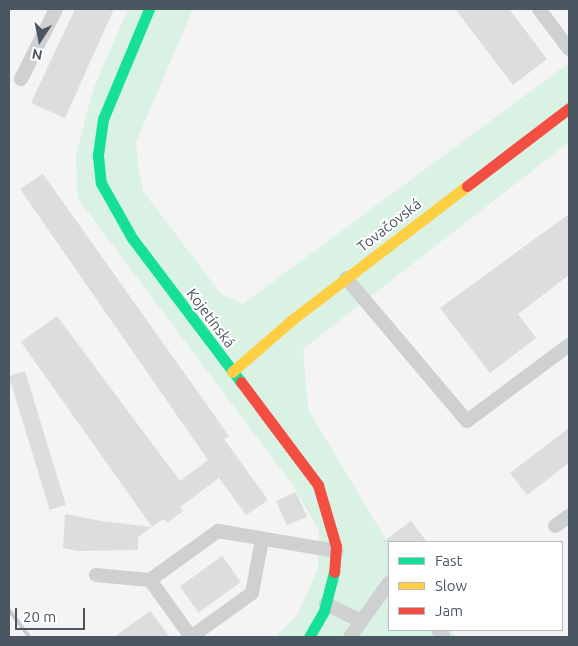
<!DOCTYPE html>
<meta charset="utf-8">
<style>
body{margin:0}
#map{position:relative;width:578px;height:646px;overflow:hidden;background:#f4f4f4;font-family:Ubuntu,sans-serif}
div>[style]{position:absolute}
.green>*{inset:0;background:#d9f2e3}
.building>*{inset:0;background:#ddddde;transform-origin:0 0}
.lane>*{height:14px;margin:-7px;padding:0 7px;transform-origin:7px;border-radius:7px;background:#ced0d2}
.fast>*{height:11px;margin:-5.5px;padding:0 5.5px;transform-origin:5.5px;border-radius:5.5px;background:#16e098}
.slow>*{height:11px;margin:-5.5px;padding:0 5.5px;transform-origin:5.5px;border-radius:5.5px;background:#ffcf43}
.jam>*{height:11px;margin:-5.5px;padding:0 5.5px;transform-origin:5.5px;border-radius:5.5px;background:#f24e42}
.rail>*{height:4px;margin:-2px;padding:0 2px;transform-origin:2px;border-radius:2px;background:#c9cacc}
span{translate:-50% -50%;white-space:nowrap;text-align:center;line-height:1.15;-webkit-text-stroke:4px #fff;paint-order:stroke}
.street-label{font-size:15px;color:#4a5661}
.frame{position:absolute;inset:0;border:10px solid #4a5661;pointer-events:none}
.legend{position:absolute;left:388px;top:541px;width:175px;height:90px;box-sizing:border-box;background:#fff;border:1px solid #b7bbc0;margin:0;padding:6px 9px;list-style:none;font-size:15px;color:#4a5661}
.legend li{display:flex;align-items:center;gap:10px;height:25px}
.legend b{width:25px;border:1px solid #b7bbc0}
.north{position:absolute;left:15px;top:15px;width:50px;height:50px;-webkit-text-stroke:4px #fff;paint-order:stroke;rotate:191deg;font-size:14px;font-weight:700;line-height:20px;text-align:center;color:#4a5661}
.north::after{content:'';display:block;margin:auto;width:18px;height:22px;background:#4a5661;clip-path:polygon(50% 0,100% 100%,50% 72%,0 100%)}
.scale{position:absolute;left:15px;top:608px;width:70px;height:22px;box-sizing:border-box;border:2px solid #4a5661;border-top:0;padding-left:6px;font-size:15px;line-height:18px;white-space:nowrap;color:#4a5661;-webkit-text-stroke:4px #fff;paint-order:stroke}
</style>
<div id="map">
<div class="green">
<i style="clip-path:polygon(128px 9px,193px 9px,136px 142px,139px 171px,143px 191px,221px 294px,243px 304px,569px 63px,569px 142px,303px 349px,308px 409px,389px 545px,389px 630px,451px 630px,457px 637px,275px 637px,298px 614px,318px 568px,319px 531px,295px 488px,78px 199px,76px 155px,93px 90px)"></i>
</div>
<div class="building">
<i style="clip-path:polygon(75px 9px,114px 9px,65px 118px,31px 103px)"></i>
<i style="clip-path:polygon(455px 9px,509px 9px,547px 59px,513px 85px)"></i>
<i style="clip-path:polygon(43px 174px,229px 436px,224px 439px,268px 500px,246px 515px,219px 478px,180px 507px,183px 511px,167px 523px,164px 519px,152px 527px,21px 342px,57px 316px,180px 481px,208px 460px,20px 189px)"></i>
<i style="clip-path:polygon(569px 214px,569px 275px,518px 314px,536px 338px,490px 373px,440px 308px)"></i>
<i style="left:25px;top:371px;width:140px;height:17px;rotate:73deg"></i>
<i style="clip-path:polygon(569px 428px,569px 463px,527px 495px,510px 473px)"></i>
<i style="left:296px;top:492px;width:27px;height:22px;rotate:66deg"></i>
<i style="clip-path:polygon(65px 514px,101px 521px,152px 527px,138px 537px,138px 550px,78px 551px,63px 548px)"></i>
<i style="clip-path:polygon(411px 521px,427px 542px,383px 542px)"></i>
<i style="left:222px;top:556px;width:32px;height:52px;rotate:54deg"></i>
<i style="clip-path:polygon(150px 611px,170px 637px,114px 637px)"></i>
</div>
<div class="lane">
<i style="left:539px;top:9px;width:50px;rotate:53.1deg"></i>
<i style="left:21px;top:79px;width:78px;rotate:-63.4deg"></i>
<i style="left:346px;top:278px;width:187px;rotate:49.8deg"></i>
<i style="left:467px;top:421px;width:127px;rotate:-36.7deg"></i>
<i style="left:555px;top:526px;width:17px;rotate:-36deg"></i>
<i style="left:262px;top:540px;width:54px;rotate:100.7deg"></i>
<i style="left:252px;top:593px;width:75px;rotate:144.2deg"></i>
<i style="left:191px;top:637px;width:70px;rotate:-125.7deg"></i>
<i style="left:150px;top:580px;width:84px;rotate:-35.8deg"></i>
<i style="left:218px;top:531px;width:120px;rotate:9.6deg"></i>
<i style="left:96px;top:575px;width:54px;rotate:5.3deg"></i>
<i style="left:326px;top:604px;width:39px;rotate:26deg"></i>
<i style="left:438px;top:630px;width:9px;rotate:49deg"></i>
<i style="left:350px;top:637px;width:67px;rotate:-54.2deg"></i>
</div>
<div class="fast">
<i style="left:149px;top:9px;width:119px;rotate:112.7deg"></i>
<i style="left:103px;top:119px;width:37px;rotate:98deg"></i>
<i style="left:98px;top:156px;width:27px;rotate:84deg"></i>
<i style="left:101px;top:183px;width:63px;rotate:60.6deg"></i>
<i style="left:132px;top:238px;width:181px;rotate:52.9deg"></i>
<i style="left:309px;top:637px;width:30px;rotate:-60deg"></i>
<i style="left:324px;top:611px;width:40px;rotate:-75.6deg"></i>
</div>
<div class="slow">
<i style="left:232px;top:372px;width:81px;rotate:-41deg"></i>
<i style="left:293px;top:319px;width:219px;rotate:-37.4deg"></i>
</div>
<div class="jam">
<i style="left:467px;top:186px;width:128px;rotate:-37.4deg"></i>
<i style="left:241px;top:382px;width:129px;rotate:53.2deg"></i>
<i style="left:318px;top:485px;width:64px;rotate:73.6deg"></i>
<i style="left:336px;top:546px;width:26px;rotate:94deg"></i>
</div>
<div class="rail">
<i style="left:9px;top:610px;width:34px;rotate:53deg"></i>
</div>
<div class="street-label">
<span style="left:389px;top:225px;rotate:-38deg">Tovačovská</span>
<span style="left:211px;top:318px;rotate:53deg">Kojetínská</span>
</div>
<div class="frame"></div>
<ul class="legend">
<li><b style="height:6px;background:#16e098"></b>Fast</li>
<li><b style="height:6px;background:#ffcf43"></b>Slow</li>
<li><b style="height:6px;background:#f24e42"></b>Jam</li>
</ul>
<div class="north">N</div>
<div class="scale">20 m</div>
</div>
